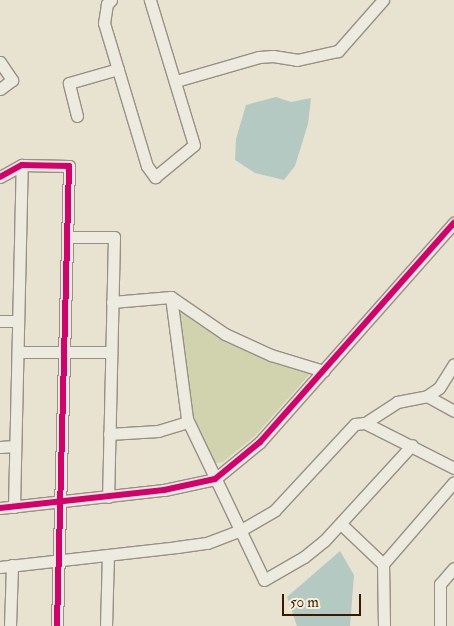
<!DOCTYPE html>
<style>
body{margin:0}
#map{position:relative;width:454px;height:626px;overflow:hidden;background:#e8e2d0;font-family:"IM FELL Double Pica",serif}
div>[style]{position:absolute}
.green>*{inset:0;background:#d1d2ae}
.water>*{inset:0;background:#b4c9c2}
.roads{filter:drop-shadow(1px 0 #989084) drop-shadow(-1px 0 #989084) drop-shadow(0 1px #989084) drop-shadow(0 -1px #989084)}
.minor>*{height:11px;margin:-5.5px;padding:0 5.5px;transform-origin:5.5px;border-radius:5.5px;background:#edeae0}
.cycleway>*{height:6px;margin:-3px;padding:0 3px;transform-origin:3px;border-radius:3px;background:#d6006c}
span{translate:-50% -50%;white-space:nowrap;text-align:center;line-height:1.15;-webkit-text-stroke:4px #f7efda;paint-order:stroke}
.scale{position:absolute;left:282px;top:594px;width:79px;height:22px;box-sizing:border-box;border:2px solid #381a03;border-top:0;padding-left:6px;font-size:15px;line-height:18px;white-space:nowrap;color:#381a03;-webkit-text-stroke:4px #f7efda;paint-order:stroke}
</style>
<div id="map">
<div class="green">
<i style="clip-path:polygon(178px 306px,218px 335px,310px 371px,310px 374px,255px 436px,223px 462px,212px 464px,193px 422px)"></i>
</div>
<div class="water">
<i style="clip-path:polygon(276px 97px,291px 102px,311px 98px,308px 124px,295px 166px,284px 180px,255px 173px,235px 160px,236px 139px,246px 105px)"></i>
<i style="clip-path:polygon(340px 551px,354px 575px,350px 626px,297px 626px,287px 597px)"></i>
</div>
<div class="roads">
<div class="minor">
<i style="left:111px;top:0;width:6px;rotate:135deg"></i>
<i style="left:107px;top:4px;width:19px;rotate:99deg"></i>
<i style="left:104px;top:23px;width:149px;rotate:73.3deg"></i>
<i style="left:147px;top:166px;width:14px;rotate:54deg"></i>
<i style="left:155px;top:177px;width:50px;rotate:-39.4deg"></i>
<i style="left:194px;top:145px;width:152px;rotate:-106.9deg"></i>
<i style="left:0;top:62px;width:22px;rotate:56deg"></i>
<i style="left:12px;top:80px;width:15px;rotate:143deg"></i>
<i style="left:176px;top:81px;width:86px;rotate:-16.1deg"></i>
<i style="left:259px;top:57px;width:14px;rotate:-4deg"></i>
<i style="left:273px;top:56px;width:24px;rotate:9deg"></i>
<i style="left:297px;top:60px;width:42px;rotate:-12.4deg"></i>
<i style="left:338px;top:51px;width:68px;rotate:-48.6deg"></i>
<i style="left:77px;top:116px;width:34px;rotate:-104deg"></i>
<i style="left:69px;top:83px;width:51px;rotate:-15.9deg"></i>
<i style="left:0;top:177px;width:25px;rotate:-29deg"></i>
<i style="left:22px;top:165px;width:47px;rotate:1.2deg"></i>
<i style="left:69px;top:166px;width:460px;rotate:91.5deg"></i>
<i style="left:67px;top:237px;width:47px"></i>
<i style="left:114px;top:237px;width:260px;rotate:91.3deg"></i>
<i style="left:171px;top:297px;width:123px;rotate:82.5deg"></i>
<i style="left:187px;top:419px;width:178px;rotate:64.4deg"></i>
<i style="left:264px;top:580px;width:46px;rotate:-29.9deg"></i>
<i style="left:304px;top:557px;width:26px;rotate:-39deg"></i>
<i style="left:324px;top:541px;width:130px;rotate:-47.5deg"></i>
<i style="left:112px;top:302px;width:59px;rotate:-4.8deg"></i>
<i style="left:171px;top:297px;width:65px;rotate:34.4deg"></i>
<i style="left:225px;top:334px;width:51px;rotate:24.5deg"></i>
<i style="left:271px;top:355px;width:55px;rotate:16.8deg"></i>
<i style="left:0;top:321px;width:18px"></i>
<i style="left:18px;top:352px;width:93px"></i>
<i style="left:427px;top:396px;width:31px;rotate:29deg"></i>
<i style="left:365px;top:423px;width:100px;rotate:26.8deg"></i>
<i style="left:109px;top:434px;width:49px;rotate:-3.5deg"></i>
<i style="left:158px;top:431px;width:31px;rotate:-17deg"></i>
<i style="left:0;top:447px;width:15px;rotate:-4deg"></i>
<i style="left:14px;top:507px;width:342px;rotate:-88.7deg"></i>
<i style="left:0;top:508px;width:165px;rotate:-6.3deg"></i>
<i style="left:164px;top:490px;width:52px;rotate:-12.2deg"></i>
<i style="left:215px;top:479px;width:58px;rotate:-39.4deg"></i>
<i style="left:260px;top:442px;width:293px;rotate:-48.5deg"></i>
<i style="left:342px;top:525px;width:57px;rotate:43.6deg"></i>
<i style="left:0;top:567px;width:178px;rotate:-6.4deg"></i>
<i style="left:177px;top:547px;width:30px;rotate:-8deg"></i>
<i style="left:207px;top:543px;width:36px;rotate:-21deg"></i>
<i style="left:241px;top:530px;width:39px;rotate:-30deg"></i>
<i style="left:275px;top:510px;width:117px;rotate:-47.1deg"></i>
<i style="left:355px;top:424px;width:10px;rotate:-6deg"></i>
<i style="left:365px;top:423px;width:38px;rotate:-33deg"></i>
<i style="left:397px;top:402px;width:31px;rotate:-11deg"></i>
<i style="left:427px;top:396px;width:14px;rotate:-34deg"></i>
<i style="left:439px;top:388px;width:28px;rotate:-58deg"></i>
<i style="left:10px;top:626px;width:61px;rotate:-88.1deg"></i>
<i style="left:106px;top:626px;width:71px;rotate:-88.4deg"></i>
<i style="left:384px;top:626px;width:62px;rotate:-90.9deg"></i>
<i style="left:383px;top:564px;width:108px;rotate:-49.1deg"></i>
<i style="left:440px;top:626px;width:42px;rotate:-90deg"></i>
<i style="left:440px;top:584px;width:21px;rotate:-49deg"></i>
</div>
</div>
<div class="cycleway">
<i style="left:0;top:177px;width:25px;rotate:-29deg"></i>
<i style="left:22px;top:165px;width:47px;rotate:1.2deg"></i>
<i style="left:69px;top:166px;width:460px;rotate:91.5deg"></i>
<i style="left:0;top:508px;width:165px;rotate:-6.3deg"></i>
<i style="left:164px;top:490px;width:52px;rotate:-12.2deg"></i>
<i style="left:215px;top:479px;width:58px;rotate:-39.4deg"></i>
<i style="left:260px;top:442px;width:293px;rotate:-48.5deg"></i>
</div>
<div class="scale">50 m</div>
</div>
